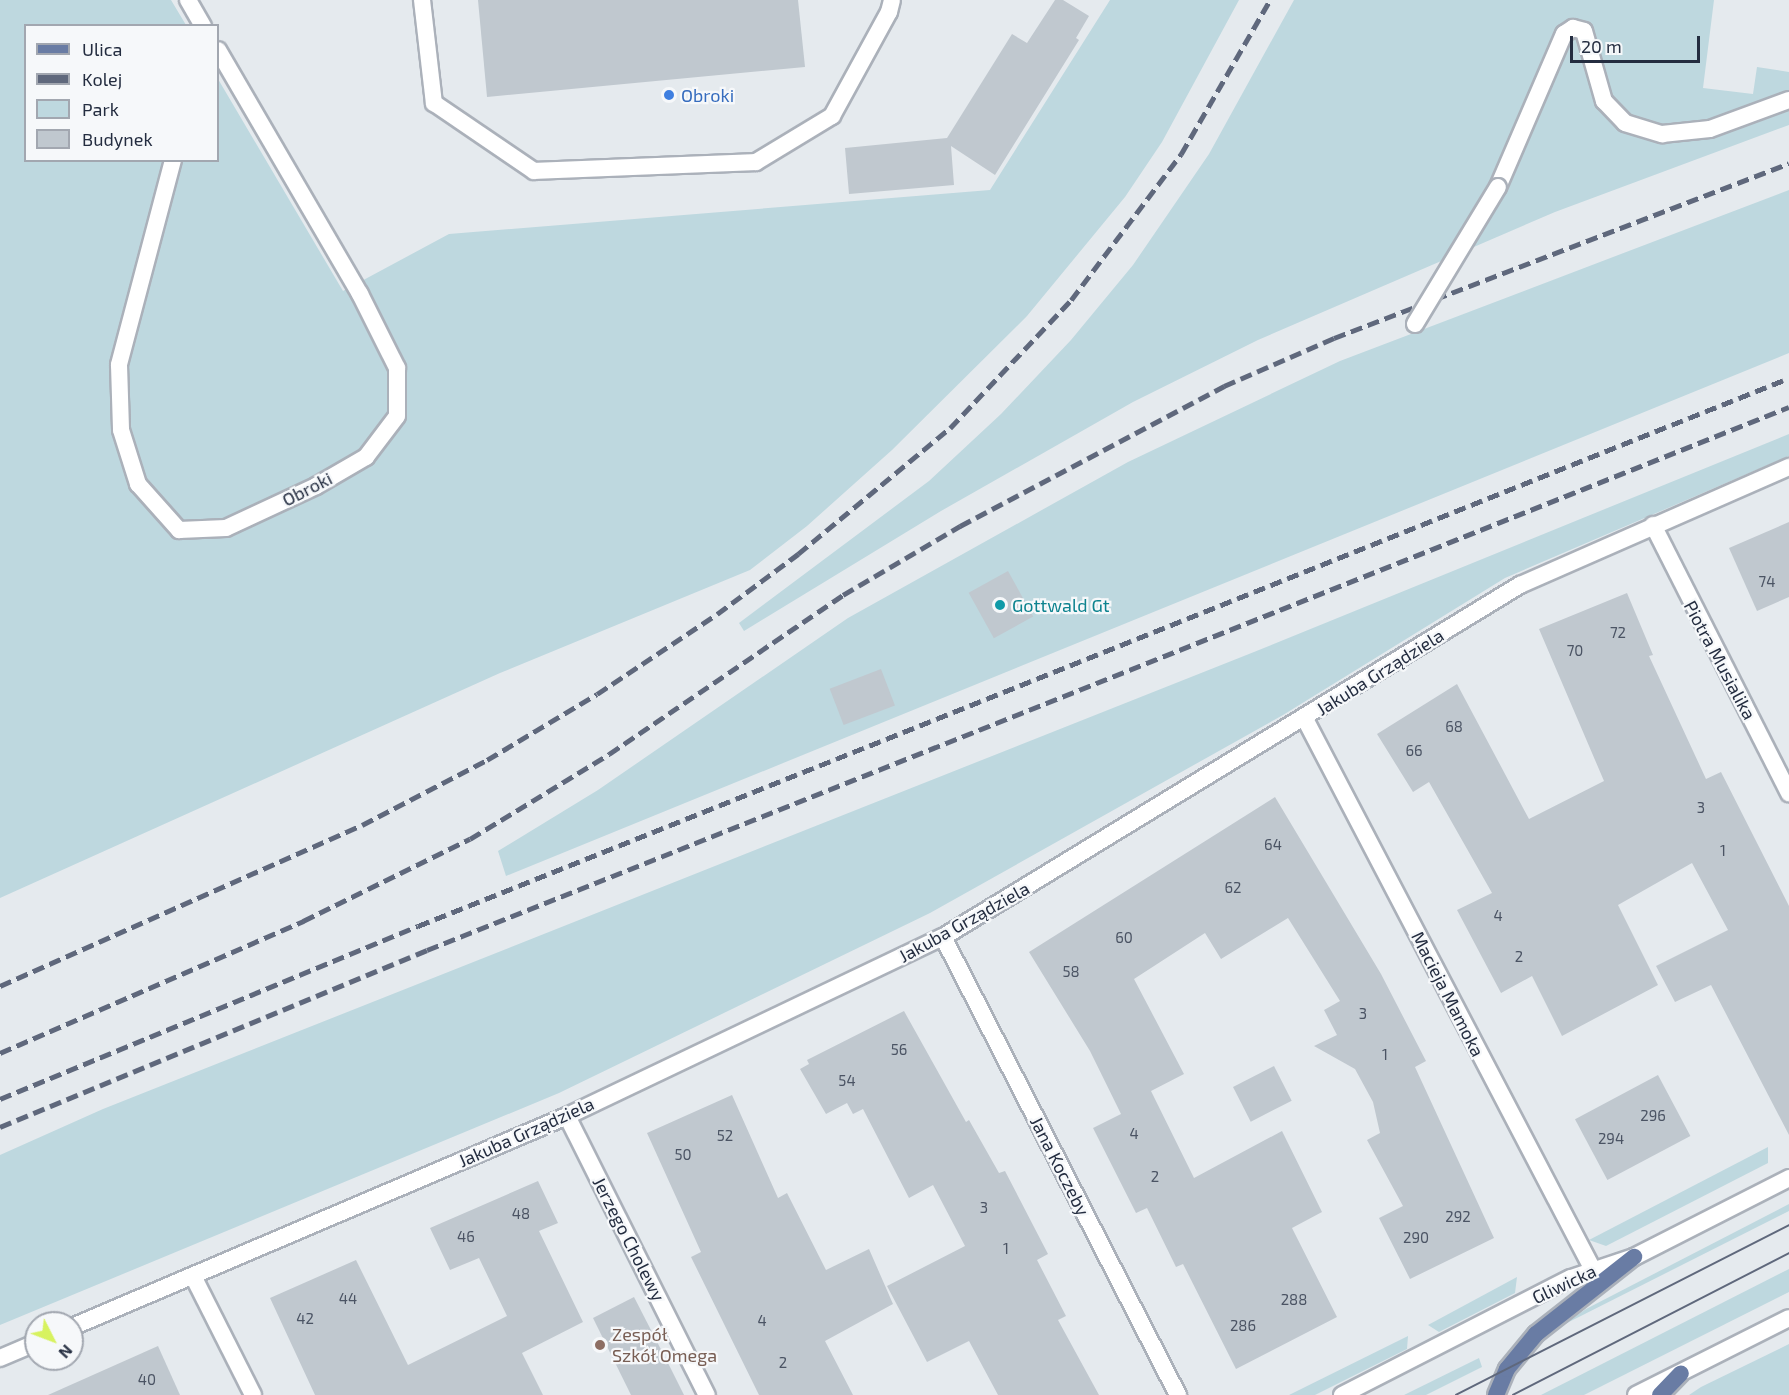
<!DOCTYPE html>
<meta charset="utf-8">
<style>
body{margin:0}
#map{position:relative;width:1789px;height:1395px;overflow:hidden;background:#e5eaee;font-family:"Exo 2",sans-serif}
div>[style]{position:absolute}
.green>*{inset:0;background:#bed8df}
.building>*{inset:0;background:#c0c8cf;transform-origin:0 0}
.roads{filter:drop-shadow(2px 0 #abb1ba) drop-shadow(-2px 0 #abb1ba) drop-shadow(0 2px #abb1ba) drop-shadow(0 -2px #abb1ba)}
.service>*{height:16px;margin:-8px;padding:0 8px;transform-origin:8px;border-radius:8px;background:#fff}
.minor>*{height:16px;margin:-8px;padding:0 8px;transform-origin:8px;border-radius:8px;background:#fff}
.tertiary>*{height:16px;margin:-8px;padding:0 8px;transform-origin:8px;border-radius:8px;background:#fff}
.primary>*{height:16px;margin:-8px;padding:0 8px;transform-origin:8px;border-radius:8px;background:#697ca4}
.tram>*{height:1.5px;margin:-0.75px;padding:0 0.75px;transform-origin:0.75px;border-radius:0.75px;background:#5f687c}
.rail>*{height:4.5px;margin-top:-2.25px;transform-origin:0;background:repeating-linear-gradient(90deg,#5f687c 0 12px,transparent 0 18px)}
.bridges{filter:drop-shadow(2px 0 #abb1ba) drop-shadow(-2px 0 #abb1ba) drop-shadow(0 2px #abb1ba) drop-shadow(0 -2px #abb1ba)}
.service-bridge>*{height:16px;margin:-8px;padding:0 8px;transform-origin:8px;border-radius:8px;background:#fff}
.dots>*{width:16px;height:16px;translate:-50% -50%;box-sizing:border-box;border:3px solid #f6f8fa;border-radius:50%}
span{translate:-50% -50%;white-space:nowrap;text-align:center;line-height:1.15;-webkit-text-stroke:4.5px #f6f8fa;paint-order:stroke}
.number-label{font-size:15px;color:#4b5464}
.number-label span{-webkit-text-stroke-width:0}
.shop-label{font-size:18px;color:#366cbe}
.left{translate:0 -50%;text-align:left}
.street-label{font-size:18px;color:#242d40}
.culture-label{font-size:18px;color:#0d838f}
.education-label{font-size:18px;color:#785e54}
.legend{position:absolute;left:24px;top:24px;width:195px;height:138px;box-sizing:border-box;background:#f6f8fa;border:2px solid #a2a7b0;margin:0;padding:8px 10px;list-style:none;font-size:18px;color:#242d40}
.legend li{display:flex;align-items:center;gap:12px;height:30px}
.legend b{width:30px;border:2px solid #a2a7b0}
.north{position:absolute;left:24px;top:1311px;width:60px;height:60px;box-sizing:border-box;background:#f6f8fa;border:2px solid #a2a7b0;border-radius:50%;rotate:132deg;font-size:16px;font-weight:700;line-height:24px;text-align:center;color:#242d40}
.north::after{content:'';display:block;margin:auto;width:21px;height:27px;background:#d7f25f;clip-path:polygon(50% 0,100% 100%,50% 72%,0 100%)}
.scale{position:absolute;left:1570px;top:36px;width:130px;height:27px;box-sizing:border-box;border:3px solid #242d40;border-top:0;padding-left:8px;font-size:18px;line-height:21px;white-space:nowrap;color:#242d40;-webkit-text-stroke:4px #f6f8fa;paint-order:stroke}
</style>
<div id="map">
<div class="green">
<i style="clip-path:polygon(0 0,171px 0,186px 25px,26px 26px,26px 160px,218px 160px,218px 79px,343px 291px,449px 234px,990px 190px,1110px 0,1239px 0,1162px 142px,1125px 197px,1027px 316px,892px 450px,807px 526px,750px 570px,500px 673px,0 898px)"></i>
<i style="clip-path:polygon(1294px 0,1714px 0,1703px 88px,1753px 94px,1757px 67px,1789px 72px,1789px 125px,1555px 212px,1258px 340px,1133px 402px,941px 511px,744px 631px,739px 623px,929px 481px,1001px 414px,1071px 340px,1133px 265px,1209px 154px)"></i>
<i style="clip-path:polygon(1789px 190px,1789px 353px,506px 876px,498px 851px,598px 790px,848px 618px,1128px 462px,1340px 361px)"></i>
<i style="clip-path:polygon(1789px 434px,1789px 456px,1505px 578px,1283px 715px,930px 913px,559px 1093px,0 1325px,0 1155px,103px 1109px,1254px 652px)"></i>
<i style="clip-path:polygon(1768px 1147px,1768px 1163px,1606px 1246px,1589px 1240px)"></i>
<i style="clip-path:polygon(1789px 1204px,1789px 1211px,1561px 1326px,1586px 1309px)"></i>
<i style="clip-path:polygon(1789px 1269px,1789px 1292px,1584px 1395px,1541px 1395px)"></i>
<i style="clip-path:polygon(1517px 1277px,1515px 1293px,1439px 1332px,1428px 1325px)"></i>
<i style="clip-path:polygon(1408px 1336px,1407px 1349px,1315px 1395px,1289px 1395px)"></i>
<i style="clip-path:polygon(1789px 1344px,1789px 1395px,1689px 1395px,1701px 1387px)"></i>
<i style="clip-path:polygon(1479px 1358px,1482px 1367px,1426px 1395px,1404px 1395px)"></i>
</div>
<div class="building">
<i style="clip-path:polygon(478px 0,798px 0,805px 67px,487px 97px)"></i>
<i style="clip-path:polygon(1055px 0,1063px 0,1089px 16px,1076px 38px,1079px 40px,995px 175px,951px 146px,954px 185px,849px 194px,845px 148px,947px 138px,1012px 34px,1027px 43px)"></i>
<i style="clip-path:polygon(1789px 522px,1789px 597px,1757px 611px,1729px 548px)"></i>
<i style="left:1008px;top:571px;width:52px;height:45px;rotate:61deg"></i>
<i style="clip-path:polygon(1627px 593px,1653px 655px,1649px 656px,1706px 779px,1721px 772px,1789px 906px,1789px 1135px,1711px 985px,1675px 1002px,1656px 966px,1728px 930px,1692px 863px,1618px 905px,1658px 985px,1562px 1036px,1532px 976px,1501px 993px,1457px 910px,1492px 893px,1429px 782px,1413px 792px,1377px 734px,1457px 684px,1529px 819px,1604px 781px,1539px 629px)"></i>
<i style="left:881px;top:669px;width:39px;height:55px;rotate:69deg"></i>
<i style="clip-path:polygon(1275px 797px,1381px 974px,1426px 1061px,1415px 1067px,1494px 1238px,1410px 1279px,1379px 1218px,1403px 1206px,1367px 1140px,1380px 1133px,1373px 1102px,1355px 1069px,1314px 1046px,1337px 1035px,1324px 1010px,1340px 1001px,1288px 918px,1221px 959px,1205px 933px,1134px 979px,1184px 1074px,1151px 1091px,1194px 1178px,1282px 1131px,1322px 1212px,1292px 1228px,1337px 1317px,1236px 1369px,1183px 1264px,1176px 1267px,1147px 1208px,1136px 1213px,1093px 1128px,1121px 1114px,1090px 1051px,1029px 952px)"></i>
<i style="clip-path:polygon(904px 1011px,966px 1122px,969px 1120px,999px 1173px,1005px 1171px,1048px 1254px,1037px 1260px,1066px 1316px,1058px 1320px,1099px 1395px,998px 1395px,969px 1341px,927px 1362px,887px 1286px,965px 1246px,933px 1185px,909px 1198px,863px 1109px,853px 1114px,847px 1103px,826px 1114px,800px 1069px,809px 1064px,807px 1060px)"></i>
<i style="left:1274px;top:1066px;width:39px;height:46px;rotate:63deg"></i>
<i style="left:1658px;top:1075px;width:69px;height:94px;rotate:62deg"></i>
<i style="clip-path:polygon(732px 1095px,778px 1198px,787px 1193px,826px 1270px,869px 1249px,893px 1304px,825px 1341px,853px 1395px,759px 1395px,691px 1257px,701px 1252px,647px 1133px)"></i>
<i style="clip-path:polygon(538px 1181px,558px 1223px,539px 1231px,583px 1322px,522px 1353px,543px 1395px,315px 1395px,270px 1298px,356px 1260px,408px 1365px,507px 1316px,479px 1258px,450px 1270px,430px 1228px)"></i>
<i style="clip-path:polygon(634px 1297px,670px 1367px,684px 1395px,631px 1395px,593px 1318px)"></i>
<i style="clip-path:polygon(158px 1346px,180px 1395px,48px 1395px)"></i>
</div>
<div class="roads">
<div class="service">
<i style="left:422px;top:0;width:104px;rotate:83.4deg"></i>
<i style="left:434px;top:103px;width:121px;rotate:34.2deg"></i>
<i style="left:534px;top:171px;width:222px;rotate:-2.3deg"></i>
<i style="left:756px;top:162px;width:89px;rotate:-31.2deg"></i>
<i style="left:832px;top:116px;width:119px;rotate:-61.3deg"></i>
<i style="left:889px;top:12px;width:12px;rotate:-76deg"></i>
<i style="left:1498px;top:187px;width:167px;rotate:-66.7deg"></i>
<i style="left:1564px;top:34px;width:11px;rotate:-34deg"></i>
<i style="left:1573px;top:28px;width:11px;rotate:15deg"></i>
<i style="left:1584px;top:31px;width:73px;rotate:74.1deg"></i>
<i style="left:1604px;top:101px;width:30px;rotate:46deg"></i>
<i style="left:1625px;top:123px;width:39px;rotate:17deg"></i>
<i style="left:1662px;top:134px;width:48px;rotate:-5.9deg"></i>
<i style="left:1710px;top:129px;width:84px;rotate:-20.2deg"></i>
</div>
<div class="minor">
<i style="left:188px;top:0;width:30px;rotate:60deg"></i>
<i style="left:173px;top:160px;width:212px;rotate:104.8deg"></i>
<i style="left:119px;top:365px;width:65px;rotate:88.2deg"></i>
<i style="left:121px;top:430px;width:57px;rotate:72.5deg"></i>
<i style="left:138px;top:484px;width:62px;rotate:48.3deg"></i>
<i style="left:179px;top:530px;width:47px;rotate:-2.4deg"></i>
<i style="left:226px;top:528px;width:99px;rotate:-25deg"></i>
<i style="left:316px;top:486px;width:58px;rotate:-30.1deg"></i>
<i style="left:366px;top:457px;width:51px;rotate:-52.9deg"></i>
<i style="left:397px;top:416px;width:48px;rotate:-90deg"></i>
<i style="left:397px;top:368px;width:83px;rotate:-116.6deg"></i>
<i style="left:360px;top:294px;width:282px;rotate:-120.2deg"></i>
<i style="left:1653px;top:525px;width:301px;rotate:63.1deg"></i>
<i style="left:1305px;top:719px;width:619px;rotate:62.4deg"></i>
<i style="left:943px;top:937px;width:515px;rotate:62.84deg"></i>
<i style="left:567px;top:1116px;width:312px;rotate:63.4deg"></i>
<i style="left:193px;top:1276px;width:133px;rotate:63.2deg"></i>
<i style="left:72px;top:1327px;width:538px;rotate:-23.09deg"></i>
<i style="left:567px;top:1116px;width:416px;rotate:-25.5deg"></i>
<i style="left:943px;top:937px;width:676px;rotate:-31.39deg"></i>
<i style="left:1520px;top:585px;width:294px;rotate:-23.7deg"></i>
<i style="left:0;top:1358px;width:39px;rotate:-23deg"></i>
</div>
<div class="tertiary">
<i style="left:1342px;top:1395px;width:257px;rotate:-27.1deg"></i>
<i style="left:1571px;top:1278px;width:66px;rotate:-18.4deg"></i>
<i style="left:1634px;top:1257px;width:174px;rotate:-27deg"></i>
<i style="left:1636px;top:1395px;width:171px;rotate:-26.7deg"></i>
</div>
<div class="primary">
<i style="left:1496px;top:1395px;width:28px;rotate:-67deg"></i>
<i style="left:1507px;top:1369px;width:45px;rotate:-50.4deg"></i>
<i style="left:1536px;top:1334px;width:125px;rotate:-38.2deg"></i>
<i style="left:1660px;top:1395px;width:30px;rotate:-46deg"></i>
</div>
</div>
<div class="tram">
<i style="left:1456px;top:1395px;width:374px;rotate:-27deg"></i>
<i style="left:1513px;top:1395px;width:310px;rotate:-27.2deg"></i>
</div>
<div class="rail">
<i style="left:0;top:986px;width:396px;rotate:-24deg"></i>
<i style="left:362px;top:825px;width:141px;rotate:-27.5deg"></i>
<i style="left:487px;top:760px;width:128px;rotate:-31deg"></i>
<i style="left:597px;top:694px;width:144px;rotate:-33.7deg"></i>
<i style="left:717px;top:614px;width:101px;rotate:-36.5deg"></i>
<i style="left:798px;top:554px;width:197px;rotate:-39.7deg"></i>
<i style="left:950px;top:428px;width:176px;rotate:-46.6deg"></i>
<i style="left:1071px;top:300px;width:183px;rotate:-53deg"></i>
<i style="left:1181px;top:154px;width:178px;rotate:-60deg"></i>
<i style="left:0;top:1053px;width:331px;rotate:-23.5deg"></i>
<i style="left:303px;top:921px;width:186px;rotate:-26.2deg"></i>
<i style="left:470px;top:839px;width:163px;rotate:-31.4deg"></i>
<i style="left:609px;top:754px;width:283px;rotate:-34.2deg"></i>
<i style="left:843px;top:595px;width:136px;rotate:-30.5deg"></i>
<i style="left:960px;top:526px;width:299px;rotate:-27.9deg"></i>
<i style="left:1224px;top:386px;width:120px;rotate:-23.6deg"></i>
<i style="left:1334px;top:338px;width:487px;rotate:-21deg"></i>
<i style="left:0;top:1099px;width:452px;rotate:-22.5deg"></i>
<i style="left:418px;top:926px;width:1476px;rotate:-21.79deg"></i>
<i style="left:0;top:1127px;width:462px;rotate:-22.5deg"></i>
<i style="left:427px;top:950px;width:1466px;rotate:-21.74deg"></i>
</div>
<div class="bridges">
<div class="service-bridge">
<i style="left:1415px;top:324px;width:160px;rotate:-58.8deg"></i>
</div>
</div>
<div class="dots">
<i style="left:669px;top:95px;background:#3f7fe0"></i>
<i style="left:1000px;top:605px;background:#0f9aa8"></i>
<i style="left:600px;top:1345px;background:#8d6e63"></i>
</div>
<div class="number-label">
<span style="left:1767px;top:582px">74</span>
<span style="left:1618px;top:633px">72</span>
<span style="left:1575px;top:651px">70</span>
<span style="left:1454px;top:727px">68</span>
<span style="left:1414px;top:751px">66</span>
<span style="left:1701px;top:808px">3</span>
<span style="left:1273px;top:845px">64</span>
<span style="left:1723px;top:851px">1</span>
<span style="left:1233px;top:888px">62</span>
<span style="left:1498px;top:916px">4</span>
<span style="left:1124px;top:938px">60</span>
<span style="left:1519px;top:957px">2</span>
<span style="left:1071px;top:972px">58</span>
<span style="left:1363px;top:1014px">3</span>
<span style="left:899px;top:1050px">56</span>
<span style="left:1385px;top:1055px">1</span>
<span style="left:847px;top:1081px">54</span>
<span style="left:1653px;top:1116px">296</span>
<span style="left:1134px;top:1134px">4</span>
<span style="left:725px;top:1136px">52</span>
<span style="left:1611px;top:1139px">294</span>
<span style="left:683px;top:1155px">50</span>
<span style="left:1155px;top:1177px">2</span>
<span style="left:984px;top:1208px">3</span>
<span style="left:521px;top:1214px">48</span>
<span style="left:1458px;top:1217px">292</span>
<span style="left:466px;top:1237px">46</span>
<span style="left:1416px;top:1238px">290</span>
<span style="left:1006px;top:1249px">1</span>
<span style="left:348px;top:1299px">44</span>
<span style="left:1294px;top:1300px">288</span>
<span style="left:305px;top:1319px">42</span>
<span style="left:762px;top:1321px">4</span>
<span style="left:1243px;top:1326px">286</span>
<span style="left:783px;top:1363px">2</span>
<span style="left:147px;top:1380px">40</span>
</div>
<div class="shop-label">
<span class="left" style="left:681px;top:95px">Obroki</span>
</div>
<div class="street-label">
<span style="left:307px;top:489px;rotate:-27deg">Obroki</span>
<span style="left:1720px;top:660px;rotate:62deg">Piotra Musialika</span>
<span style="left:1380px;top:672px;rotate:-32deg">Jakuba Grządziela</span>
<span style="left:964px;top:922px;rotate:-29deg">Jakuba Grządziela</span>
<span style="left:1448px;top:994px;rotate:63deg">Macieja Mamoka</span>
<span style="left:526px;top:1132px;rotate:-24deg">Jakuba Grządziela</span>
<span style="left:1060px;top:1166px;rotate:63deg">Jana Koczeby</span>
<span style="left:629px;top:1239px;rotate:63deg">Jerzego Cholewy</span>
<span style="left:1564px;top:1284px;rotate:-25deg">Gliwicka</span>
</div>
<div class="culture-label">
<span class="left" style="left:1012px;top:605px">Gottwald Gt</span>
</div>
<div class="education-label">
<span class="left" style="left:612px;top:1345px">Zespół<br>Szkół Omega</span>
</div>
<ul class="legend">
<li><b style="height:8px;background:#697ca4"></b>Ulica</li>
<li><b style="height:8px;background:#5f687c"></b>Kolej</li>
<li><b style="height:16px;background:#bed8df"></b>Park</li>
<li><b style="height:16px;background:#c0c8cf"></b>Budynek</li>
</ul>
<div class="north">N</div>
<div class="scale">20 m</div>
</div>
